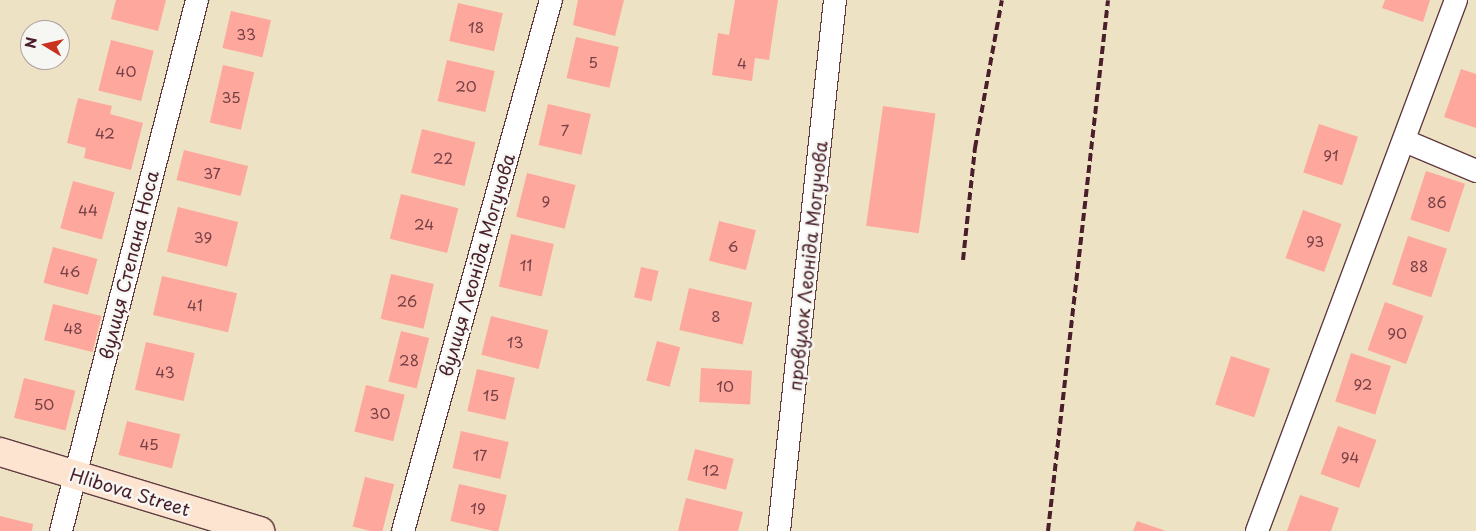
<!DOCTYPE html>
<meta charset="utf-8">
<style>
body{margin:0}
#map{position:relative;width:1476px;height:531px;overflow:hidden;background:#ede2c3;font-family:"Playpen Sans",sans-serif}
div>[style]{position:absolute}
.building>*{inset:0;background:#fea79c;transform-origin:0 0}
.roads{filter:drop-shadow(1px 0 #623c42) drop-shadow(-1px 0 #623c42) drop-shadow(0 1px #623c42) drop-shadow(0 -1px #623c42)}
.minor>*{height:22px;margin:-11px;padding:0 11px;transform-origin:11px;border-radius:11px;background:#fff}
.secondary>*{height:28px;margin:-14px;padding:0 14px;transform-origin:14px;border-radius:14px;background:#fde4d0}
.rail>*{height:4px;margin-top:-2px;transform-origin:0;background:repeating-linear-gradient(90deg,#4a1f2b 0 8px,transparent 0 12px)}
span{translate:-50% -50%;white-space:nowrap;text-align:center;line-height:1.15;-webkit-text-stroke:5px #f6f6f2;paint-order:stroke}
.number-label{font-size:15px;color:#774147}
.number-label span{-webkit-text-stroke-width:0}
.street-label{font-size:18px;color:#4a1f2b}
.north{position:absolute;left:20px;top:20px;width:50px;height:50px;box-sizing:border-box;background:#f6f6f2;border:1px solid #b1a0a2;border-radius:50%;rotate:279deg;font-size:14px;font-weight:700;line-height:20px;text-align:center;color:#4a1f2b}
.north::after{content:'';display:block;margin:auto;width:18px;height:22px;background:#c8321e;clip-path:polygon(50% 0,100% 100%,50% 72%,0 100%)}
</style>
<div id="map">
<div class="building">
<i style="clip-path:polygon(116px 0,166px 0,158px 31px,111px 19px)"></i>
<i style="clip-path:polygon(578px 0,624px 0,615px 36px,573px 25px)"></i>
<i style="clip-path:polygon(735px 0,778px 0,769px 60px,755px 58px,752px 81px,712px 75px,718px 33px,729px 35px)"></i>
<i style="clip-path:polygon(1385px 0,1430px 0,1423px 22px,1382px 8px)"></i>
<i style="left:458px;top:3px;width:46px;height:39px;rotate:13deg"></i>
<i style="left:231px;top:11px;width:41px;height:38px;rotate:13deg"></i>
<i style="left:576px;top:37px;width:44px;height:42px;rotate:13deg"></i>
<i style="left:111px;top:40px;width:44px;height:52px;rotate:14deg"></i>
<i style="left:447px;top:60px;width:49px;height:42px;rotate:13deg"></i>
<i style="left:223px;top:65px;width:32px;height:59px;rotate:13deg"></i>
<i style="clip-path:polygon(1461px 69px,1476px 74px,1476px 128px,1444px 117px)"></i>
<i style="clip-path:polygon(78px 98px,112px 106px,110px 114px,143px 123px,131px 170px,84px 158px,86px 148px,67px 143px)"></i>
<i style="left:548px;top:104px;width:44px;height:42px;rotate:13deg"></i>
<i style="left:883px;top:106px;width:53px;height:121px;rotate:8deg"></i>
<i style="left:1319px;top:124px;width:41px;height:51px;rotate:18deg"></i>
<i style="left:422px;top:129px;width:55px;height:45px;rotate:14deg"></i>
<i style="left:184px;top:150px;width:66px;height:31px;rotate:14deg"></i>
<i style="left:1426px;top:171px;width:41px;height:51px;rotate:18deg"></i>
<i style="left:527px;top:173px;width:50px;height:45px;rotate:14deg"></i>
<i style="left:73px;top:181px;width:43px;height:49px;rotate:15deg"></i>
<i style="left:401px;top:194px;width:59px;height:46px;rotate:14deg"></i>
<i style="left:178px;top:207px;width:62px;height:46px;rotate:14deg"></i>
<i style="left:1303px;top:210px;width:41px;height:51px;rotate:20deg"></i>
<i style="left:719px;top:221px;width:38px;height:41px;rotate:14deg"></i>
<i style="left:511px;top:234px;width:44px;height:54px;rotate:13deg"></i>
<i style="left:1408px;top:236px;width:41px;height:51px;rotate:18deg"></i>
<i style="left:53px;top:247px;width:46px;height:37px;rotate:15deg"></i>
<i style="left:641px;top:267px;width:18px;height:31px;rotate:13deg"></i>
<i style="left:391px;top:274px;width:44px;height:46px;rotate:13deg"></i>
<i style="left:162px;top:276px;width:77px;height:40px;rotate:13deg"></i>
<i style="left:689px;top:288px;width:65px;height:43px;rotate:13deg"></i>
<i style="left:1385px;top:302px;width:41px;height:51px;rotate:20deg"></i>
<i style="left:53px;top:304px;width:50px;height:37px;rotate:14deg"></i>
<i style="left:491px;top:316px;width:59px;height:40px;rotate:14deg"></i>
<i style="left:401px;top:331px;width:29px;height:52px;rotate:14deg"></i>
<i style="left:657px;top:341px;width:24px;height:41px;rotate:15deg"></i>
<i style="left:146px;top:342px;width:50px;height:49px;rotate:13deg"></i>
<i style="left:1351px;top:353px;width:42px;height:51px;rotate:18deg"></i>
<i style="left:1231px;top:356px;width:41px;height:51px;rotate:18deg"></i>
<i style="left:701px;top:368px;width:51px;height:34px;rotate:3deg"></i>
<i style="left:477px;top:369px;width:39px;height:43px;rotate:13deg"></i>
<i style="left:24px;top:378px;width:53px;height:41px;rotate:14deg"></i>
<i style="left:366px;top:385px;width:40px;height:48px;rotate:14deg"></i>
<i style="left:127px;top:421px;width:55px;height:35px;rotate:14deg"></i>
<i style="left:1338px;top:426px;width:41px;height:51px;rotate:20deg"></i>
<i style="left:461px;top:431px;width:49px;height:38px;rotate:13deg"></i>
<i style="left:695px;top:449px;width:40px;height:32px;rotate:14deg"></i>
<i style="left:365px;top:477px;width:30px;height:51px;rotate:14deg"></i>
<i style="left:459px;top:484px;width:49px;height:38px;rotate:13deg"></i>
<i style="clip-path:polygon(1300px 495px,1339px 508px,1331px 531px,1287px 531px)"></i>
<i style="clip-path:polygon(686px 498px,743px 512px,738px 531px,678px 531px)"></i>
<i style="clip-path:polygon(0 516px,33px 524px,32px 531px,0 531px)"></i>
<i style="clip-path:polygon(1137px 521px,1166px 531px,1133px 531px)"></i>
</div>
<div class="roads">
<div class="minor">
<i style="left:1405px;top:141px;width:77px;rotate:22.9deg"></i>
<i style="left:61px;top:531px;width:548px;rotate:-75.63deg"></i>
<i style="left:403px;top:531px;width:551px;rotate:-74.43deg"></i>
<i style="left:779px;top:531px;width:534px;rotate:-83.98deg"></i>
<i style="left:1257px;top:531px;width:567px;rotate:-69.46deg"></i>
</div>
<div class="secondary">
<i style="left:0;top:452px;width:272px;rotate:16.9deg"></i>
</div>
</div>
<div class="rail">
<i style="left:963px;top:260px;width:113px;rotate:-83.9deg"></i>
<i style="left:975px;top:148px;width:150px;rotate:-79.7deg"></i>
<i style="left:1048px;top:531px;width:534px;rotate:-83.55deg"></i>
</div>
<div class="number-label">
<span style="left:476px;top:27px">18</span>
<span style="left:246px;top:34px">33</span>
<span style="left:593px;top:62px">5</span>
<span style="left:742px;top:63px">4</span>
<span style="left:126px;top:71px">40</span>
<span style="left:466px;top:86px">20</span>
<span style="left:231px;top:97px">35</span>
<span style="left:565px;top:130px">7</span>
<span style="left:105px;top:133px">42</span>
<span style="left:1331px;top:155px">91</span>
<span style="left:443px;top:158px">22</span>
<span style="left:212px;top:173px">37</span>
<span style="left:546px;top:201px">9</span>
<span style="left:1437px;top:202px">86</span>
<span style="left:88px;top:210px">44</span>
<span style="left:424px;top:224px">24</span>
<span style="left:203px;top:237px">39</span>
<span style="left:1315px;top:241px">93</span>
<span style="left:733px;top:246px">6</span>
<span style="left:526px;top:265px">11</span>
<span style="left:1419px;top:266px">88</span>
<span style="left:70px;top:271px">46</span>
<span style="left:407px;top:301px">26</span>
<span style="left:195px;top:305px">41</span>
<span style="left:716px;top:316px">8</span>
<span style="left:73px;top:328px">48</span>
<span style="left:1397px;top:333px">90</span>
<span style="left:515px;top:342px">13</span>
<span style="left:409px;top:360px">28</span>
<span style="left:165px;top:372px">43</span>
<span style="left:1363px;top:384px">92</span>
<span style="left:725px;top:386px">10</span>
<span style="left:491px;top:395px">15</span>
<span style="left:44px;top:404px">50</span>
<span style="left:380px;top:413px">30</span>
<span style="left:149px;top:444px">45</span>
<span style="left:480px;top:455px">17</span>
<span style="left:1350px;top:457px">94</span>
<span style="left:711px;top:470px">12</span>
<span style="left:478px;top:508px">19</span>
</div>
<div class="street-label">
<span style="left:129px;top:265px;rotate:-76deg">вулиця Степана Носа</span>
<span style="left:477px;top:265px;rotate:-74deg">вулиця Леоніда Могучова</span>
<span style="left:808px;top:266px;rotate:-84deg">провулок Леоніда Могучова</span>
<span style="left:130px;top:492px;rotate:17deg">Hlibova Street</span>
</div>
<div class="north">N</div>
</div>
